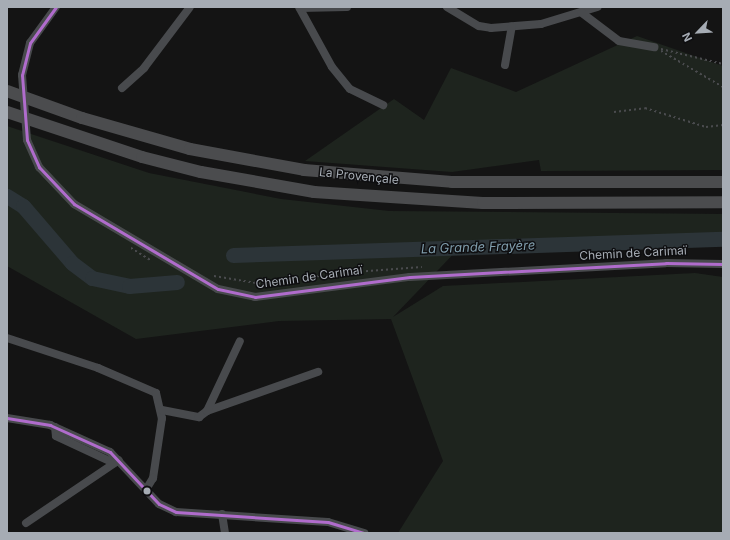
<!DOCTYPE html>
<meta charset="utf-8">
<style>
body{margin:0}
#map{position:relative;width:730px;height:540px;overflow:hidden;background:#141414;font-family:Inter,sans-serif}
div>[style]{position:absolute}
.green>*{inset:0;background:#1e241e}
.river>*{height:15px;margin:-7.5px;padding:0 7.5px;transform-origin:7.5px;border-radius:7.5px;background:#2c3438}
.path>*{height:1.5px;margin-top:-0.75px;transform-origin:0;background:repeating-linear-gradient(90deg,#4a4b4e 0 2px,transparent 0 5px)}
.minor>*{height:8px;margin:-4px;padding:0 4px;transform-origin:4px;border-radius:4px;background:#484a4d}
.highway>*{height:12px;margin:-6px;padding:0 6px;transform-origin:6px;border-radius:6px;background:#4b4c4e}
.bus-1>*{height:3px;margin:-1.5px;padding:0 1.5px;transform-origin:1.5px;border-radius:1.5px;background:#b06ccc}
.dots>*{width:11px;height:11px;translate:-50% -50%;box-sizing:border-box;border:2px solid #0e0e10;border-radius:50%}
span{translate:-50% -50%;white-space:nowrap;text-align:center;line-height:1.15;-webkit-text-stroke:3px #0e0e10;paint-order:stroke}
.street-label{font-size:12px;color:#a6acb4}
.water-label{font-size:13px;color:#809dac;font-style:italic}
.frame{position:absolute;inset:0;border:8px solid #a6acb4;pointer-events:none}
.north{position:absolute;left:678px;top:12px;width:40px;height:40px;-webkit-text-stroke:3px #0e0e10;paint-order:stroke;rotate:245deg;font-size:11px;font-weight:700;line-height:16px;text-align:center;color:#a6acb4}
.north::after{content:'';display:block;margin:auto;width:14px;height:18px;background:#a6acb4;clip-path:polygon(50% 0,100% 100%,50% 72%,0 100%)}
</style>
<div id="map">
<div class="green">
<i style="clip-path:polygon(637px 36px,723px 66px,723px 170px,541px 171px,539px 160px,452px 172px,305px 161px,394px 99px,424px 120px,451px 68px,516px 92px)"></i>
<i style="clip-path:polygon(7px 126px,149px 173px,281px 199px,389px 211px,723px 214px,723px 236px,463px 244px,393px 317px,443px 286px,695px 273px,723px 277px,723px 533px,398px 533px,443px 461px,391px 319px,279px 321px,136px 339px,7px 266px)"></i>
</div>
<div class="river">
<i style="left:7px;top:196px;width:19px;rotate:32deg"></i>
<i style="left:23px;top:206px;width:75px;rotate:49.3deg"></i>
<i style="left:72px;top:263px;width:25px;rotate:37deg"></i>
<i style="left:92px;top:278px;width:38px;rotate:12deg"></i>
<i style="left:129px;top:286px;width:48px;rotate:-4.8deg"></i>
<i style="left:233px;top:255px;width:490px;rotate:-1.9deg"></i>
</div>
<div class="path">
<i style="left:661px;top:49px;width:64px;rotate:13.6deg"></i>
<i style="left:661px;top:51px;width:72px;rotate:30.1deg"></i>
<i style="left:614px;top:112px;width:31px;rotate:-7deg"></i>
<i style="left:645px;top:108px;width:64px;rotate:17.3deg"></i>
<i style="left:706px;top:127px;width:17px;rotate:-7deg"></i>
<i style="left:131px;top:248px;width:25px;rotate:32deg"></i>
<i style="left:214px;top:276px;width:49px;rotate:9.5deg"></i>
<i style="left:262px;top:284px;width:80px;rotate:-7.9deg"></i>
<i style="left:341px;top:273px;width:81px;rotate:-4.2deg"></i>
</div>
<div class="minor">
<i style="left:56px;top:7px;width:44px;rotate:125.8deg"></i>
<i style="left:30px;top:43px;width:33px;rotate:104deg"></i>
<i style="left:22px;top:75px;width:65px;rotate:85.6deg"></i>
<i style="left:27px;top:140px;width:30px;rotate:66deg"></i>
<i style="left:39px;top:167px;width:51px;rotate:46.6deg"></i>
<i style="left:74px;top:204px;width:167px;rotate:30.6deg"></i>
<i style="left:218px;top:289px;width:38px;rotate:12deg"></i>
<i style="left:255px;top:297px;width:156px;rotate:-7.4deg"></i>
<i style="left:410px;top:277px;width:256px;rotate:-3.1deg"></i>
<i style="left:666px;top:263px;width:57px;rotate:1deg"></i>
<i style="left:299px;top:7px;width:68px;rotate:61.2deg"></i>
<i style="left:332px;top:67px;width:28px;rotate:51deg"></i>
<i style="left:350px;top:89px;width:37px;rotate:26deg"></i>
<i style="left:447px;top:7px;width:37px;rotate:31deg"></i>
<i style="left:479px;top:26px;width:12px;rotate:9deg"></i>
<i style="left:491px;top:28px;width:50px;rotate:-4.6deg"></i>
<i style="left:541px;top:24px;width:59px;rotate:-16.9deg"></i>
<i style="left:300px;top:8px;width:47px;rotate:-1.2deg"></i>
<i style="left:582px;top:13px;width:46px;rotate:37.1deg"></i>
<i style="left:619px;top:41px;width:36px;rotate:10deg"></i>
<i style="left:505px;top:65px;width:39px;rotate:-80deg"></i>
<i style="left:122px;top:88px;width:30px;rotate:-42deg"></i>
<i style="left:144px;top:68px;width:76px;rotate:-53deg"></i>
<i style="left:7px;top:338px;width:96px;rotate:18.2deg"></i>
<i style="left:98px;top:368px;width:63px;rotate:23.3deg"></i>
<i style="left:156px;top:393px;width:26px;rotate:77deg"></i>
<i style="left:162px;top:418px;width:61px;rotate:98.5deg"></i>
<i style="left:153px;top:478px;width:12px;rotate:121deg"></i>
<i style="left:162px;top:410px;width:38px;rotate:11deg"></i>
<i style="left:199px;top:417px;width:10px;rotate:-37deg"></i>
<i style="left:207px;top:411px;width:118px;rotate:-19.4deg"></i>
<i style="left:207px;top:411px;width:77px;rotate:-64.8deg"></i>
<i style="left:7px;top:418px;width:44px;rotate:9.2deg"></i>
<i style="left:50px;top:425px;width:66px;rotate:24.2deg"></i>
<i style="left:110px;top:452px;width:71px;rotate:46.7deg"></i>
<i style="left:159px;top:504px;width:19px;rotate:25deg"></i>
<i style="left:176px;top:512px;width:152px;rotate:3.8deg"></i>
<i style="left:328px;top:522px;width:38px;rotate:17deg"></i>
<i style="left:55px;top:427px;width:9px;rotate:84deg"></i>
<i style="left:56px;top:436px;width:64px;rotate:25deg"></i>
<i style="left:222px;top:514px;width:19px;rotate:81deg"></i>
<i style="left:26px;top:523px;width:112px;rotate:-34.1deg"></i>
</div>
<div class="highway">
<i style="left:7px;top:91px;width:80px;rotate:19.8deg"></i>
<i style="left:82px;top:118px;width:112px;rotate:16deg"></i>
<i style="left:190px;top:149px;width:116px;rotate:10.4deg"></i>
<i style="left:304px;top:170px;width:148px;rotate:4.6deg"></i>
<i style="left:452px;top:182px;width:271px"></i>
<i style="left:7px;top:112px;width:142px;rotate:18.4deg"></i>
<i style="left:142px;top:157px;width:61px;rotate:14.3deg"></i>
<i style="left:201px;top:172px;width:115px;rotate:10deg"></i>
<i style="left:314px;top:192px;width:169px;rotate:3.7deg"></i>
<i style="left:483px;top:203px;width:240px;rotate:-0.2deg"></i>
</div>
<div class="bus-1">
<i style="left:56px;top:7px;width:44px;rotate:125.8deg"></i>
<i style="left:30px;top:43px;width:33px;rotate:104deg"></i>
<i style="left:22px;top:75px;width:65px;rotate:85.6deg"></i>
<i style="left:27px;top:140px;width:30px;rotate:66deg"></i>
<i style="left:39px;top:167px;width:51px;rotate:46.6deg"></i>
<i style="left:74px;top:204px;width:167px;rotate:30.6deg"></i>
<i style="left:218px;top:289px;width:38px;rotate:12deg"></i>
<i style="left:255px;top:297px;width:156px;rotate:-7.4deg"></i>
<i style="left:410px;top:277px;width:256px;rotate:-3.1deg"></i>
<i style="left:666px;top:263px;width:57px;rotate:1deg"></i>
<i style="left:7px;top:418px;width:44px;rotate:9.2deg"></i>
<i style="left:50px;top:425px;width:66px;rotate:24.2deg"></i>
<i style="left:110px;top:452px;width:71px;rotate:46.7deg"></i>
<i style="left:159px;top:504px;width:19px;rotate:25deg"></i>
<i style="left:176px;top:512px;width:152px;rotate:3.8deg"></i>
<i style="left:328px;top:522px;width:38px;rotate:17deg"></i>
</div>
<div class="dots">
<i style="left:147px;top:491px;background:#a6acb4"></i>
</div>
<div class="street-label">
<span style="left:359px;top:176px;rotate:6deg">La Provençale</span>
<span style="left:633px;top:253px;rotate:-3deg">Chemin de Carimaï</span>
<span style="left:309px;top:277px;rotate:-8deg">Chemin de Carimaï</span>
</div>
<div class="water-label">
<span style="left:478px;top:247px;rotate:-2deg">La Grande Frayère</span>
</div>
<div class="frame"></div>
<div class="north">N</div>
</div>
